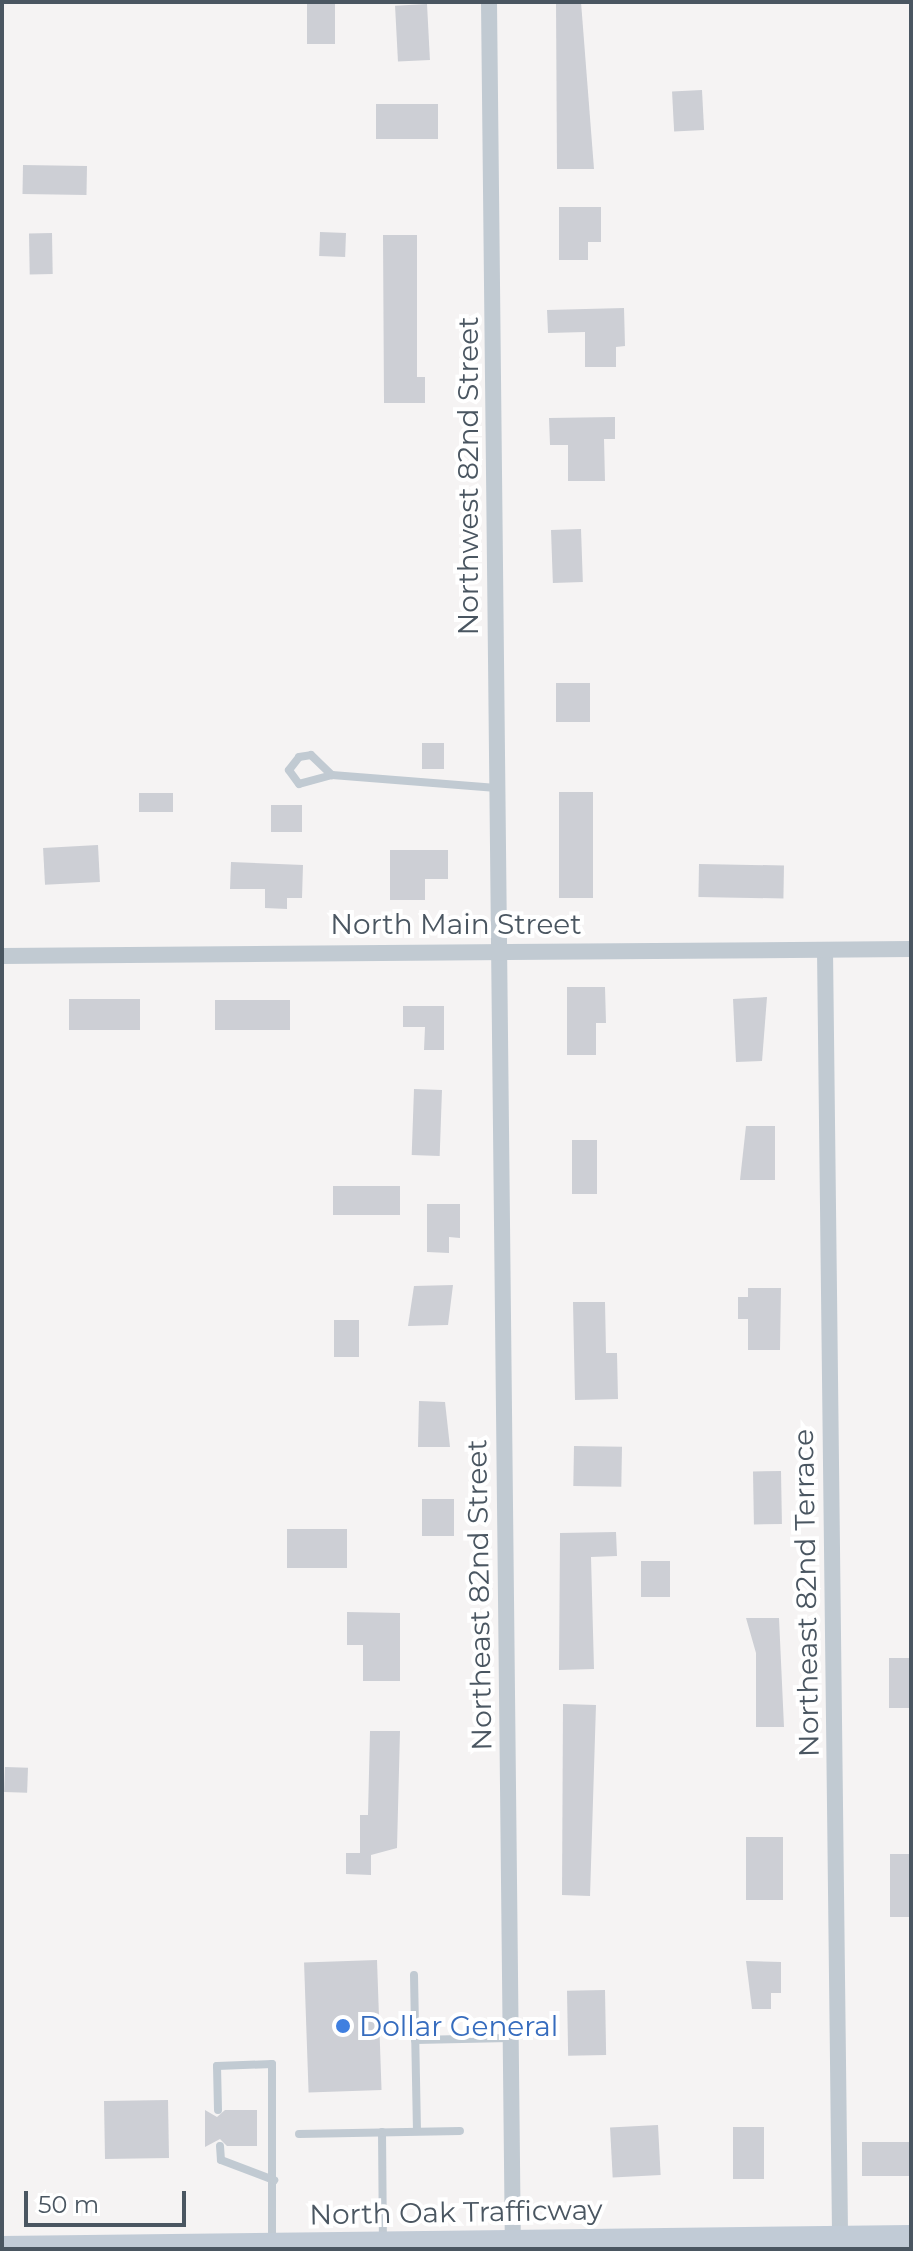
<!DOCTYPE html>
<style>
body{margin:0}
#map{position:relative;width:913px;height:2251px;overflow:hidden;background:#f5f3f3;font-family:Montserrat,sans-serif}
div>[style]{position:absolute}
.building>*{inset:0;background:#cdcfd5;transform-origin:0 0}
.service>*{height:8px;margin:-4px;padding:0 4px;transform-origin:4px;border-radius:4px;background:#c1cad2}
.minor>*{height:16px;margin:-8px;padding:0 8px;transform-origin:8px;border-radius:8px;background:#c1cad2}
.secondary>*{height:24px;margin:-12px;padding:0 12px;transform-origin:12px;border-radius:12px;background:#c1cbd6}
.dots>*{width:22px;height:22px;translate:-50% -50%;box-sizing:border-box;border:4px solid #fff;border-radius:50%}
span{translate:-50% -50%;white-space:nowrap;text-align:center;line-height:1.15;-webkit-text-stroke:8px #fff;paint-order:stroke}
.street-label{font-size:28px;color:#4a5661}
.shop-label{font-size:28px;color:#366cbe}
.left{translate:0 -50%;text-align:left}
.frame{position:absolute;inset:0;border:4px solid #4a5661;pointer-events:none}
.scale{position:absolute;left:24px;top:2191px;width:162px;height:36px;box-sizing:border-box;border:4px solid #4a5661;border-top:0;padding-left:10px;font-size:24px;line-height:28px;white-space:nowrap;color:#4a5661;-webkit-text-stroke:6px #fff;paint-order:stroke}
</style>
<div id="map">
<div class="building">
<i style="left:307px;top:2px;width:28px;height:42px"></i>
<i style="clip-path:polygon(556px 2px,581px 2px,594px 169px,557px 169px)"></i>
<i style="left:427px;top:4px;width:56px;height:32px;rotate:87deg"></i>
<i style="left:702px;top:90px;width:40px;height:30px;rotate:87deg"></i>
<i style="left:376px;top:104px;width:62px;height:35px"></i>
<i style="left:23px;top:165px;width:64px;height:29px;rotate:1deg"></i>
<i style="clip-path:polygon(559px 207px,601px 207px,601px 242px,588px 242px,588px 260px,559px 260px)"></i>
<i style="left:320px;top:232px;width:26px;height:24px;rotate:2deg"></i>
<i style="left:52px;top:233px;width:41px;height:23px;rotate:89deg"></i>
<i style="clip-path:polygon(383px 235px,417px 235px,417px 377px,425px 377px,425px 403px,384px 403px)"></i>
<i style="clip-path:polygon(624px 308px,625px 346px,616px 347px,616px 367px,585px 367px,585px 332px,548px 333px,547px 310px)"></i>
<i style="clip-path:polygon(615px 417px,615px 439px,604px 439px,605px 481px,568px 481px,568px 445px,550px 445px,549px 418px)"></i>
<i style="left:581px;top:529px;width:53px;height:30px;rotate:88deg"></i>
<i style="left:556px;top:683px;width:34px;height:39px"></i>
<i style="left:422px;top:743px;width:22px;height:26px"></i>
<i style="left:559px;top:792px;width:34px;height:106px"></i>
<i style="left:173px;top:793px;width:19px;height:34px;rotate:90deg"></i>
<i style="left:271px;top:805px;width:31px;height:27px"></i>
<i style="left:98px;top:845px;width:37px;height:55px;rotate:87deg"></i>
<i style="clip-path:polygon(390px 850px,448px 850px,448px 879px,425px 879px,425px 900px,390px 900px)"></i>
<i style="clip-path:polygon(231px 862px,303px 865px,302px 898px,287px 898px,287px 909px,265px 908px,265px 889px,230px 889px)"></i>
<i style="left:699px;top:864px;width:85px;height:33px;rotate:1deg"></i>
<i style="clip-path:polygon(567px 987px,605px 987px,606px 1023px,596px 1023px,596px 1055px,567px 1055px)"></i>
<i style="clip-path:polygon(767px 997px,762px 1061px,736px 1062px,733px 999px)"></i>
<i style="left:69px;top:999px;width:71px;height:31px"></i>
<i style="left:215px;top:1000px;width:75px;height:30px"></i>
<i style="clip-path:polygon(403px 1006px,444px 1006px,444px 1050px,424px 1050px,425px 1027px,403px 1027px)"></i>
<i style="left:414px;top:1089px;width:28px;height:66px;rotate:2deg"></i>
<i style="clip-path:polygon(746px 1126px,775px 1126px,775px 1180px,740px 1180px)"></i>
<i style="left:572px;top:1140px;width:25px;height:54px"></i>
<i style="left:333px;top:1186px;width:67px;height:29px"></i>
<i style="clip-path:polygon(427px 1204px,460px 1204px,460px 1238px,449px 1237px,449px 1253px,427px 1252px)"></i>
<i style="clip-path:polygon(453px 1285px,448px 1325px,408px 1326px,414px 1286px)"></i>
<i style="clip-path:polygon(748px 1288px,781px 1288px,780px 1350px,748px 1350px,748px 1319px,738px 1319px,738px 1297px,748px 1297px)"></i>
<i style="clip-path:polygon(573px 1302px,605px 1302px,606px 1353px,617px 1353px,618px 1399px,575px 1400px)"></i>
<i style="left:334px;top:1320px;width:25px;height:37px"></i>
<i style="clip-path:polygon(419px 1401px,445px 1402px,450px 1447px,418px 1447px)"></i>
<i style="left:574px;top:1446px;width:48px;height:40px;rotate:1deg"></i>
<i style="left:781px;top:1471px;width:53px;height:28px;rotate:89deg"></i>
<i style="left:422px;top:1499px;width:32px;height:37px"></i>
<i style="left:287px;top:1529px;width:60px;height:39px"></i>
<i style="clip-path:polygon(616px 1532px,617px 1556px,591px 1557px,594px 1669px,559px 1670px,560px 1533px)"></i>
<i style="left:641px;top:1561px;width:29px;height:36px"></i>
<i style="clip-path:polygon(347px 1612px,400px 1613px,400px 1681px,363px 1681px,363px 1645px,347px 1645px)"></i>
<i style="clip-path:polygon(746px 1618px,779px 1618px,784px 1727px,756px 1727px,756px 1653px)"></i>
<i style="left:889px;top:1658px;width:22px;height:50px"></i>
<i style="clip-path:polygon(563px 1704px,596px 1705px,590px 1896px,562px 1895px)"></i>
<i style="clip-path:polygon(370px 1731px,400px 1731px,397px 1848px,371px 1855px,371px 1875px,346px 1874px,346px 1853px,360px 1853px,360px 1815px,368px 1815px)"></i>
<i style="left:5px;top:1767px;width:23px;height:25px;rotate:2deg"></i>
<i style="left:746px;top:1837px;width:37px;height:63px"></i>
<i style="left:890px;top:1854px;width:21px;height:63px"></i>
<i style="left:377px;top:1960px;width:130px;height:73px;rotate:88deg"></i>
<i style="clip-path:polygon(746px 1961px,781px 1962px,781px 1993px,771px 1993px,771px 2009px,752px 2009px)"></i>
<i style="left:605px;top:1990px;width:65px;height:38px;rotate:89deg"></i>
<i style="left:168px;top:2100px;width:58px;height:64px;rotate:89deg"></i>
<i style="clip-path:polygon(205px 2110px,217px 2117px,225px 2110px,257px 2110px,257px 2146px,227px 2146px,220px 2139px,205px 2147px)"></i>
<i style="left:658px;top:2125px;width:50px;height:48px;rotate:87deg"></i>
<i style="left:733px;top:2127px;width:31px;height:52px"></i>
<i style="left:911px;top:2142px;width:34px;height:49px;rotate:90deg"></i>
</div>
<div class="service">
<i style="left:332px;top:775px;width:34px;rotate:165deg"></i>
<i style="left:299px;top:784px;width:17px;rotate:-126deg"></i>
<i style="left:289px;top:770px;width:16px;rotate:-52deg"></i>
<i style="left:299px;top:757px;width:12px;rotate:-9deg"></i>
<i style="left:311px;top:755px;width:29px;rotate:44deg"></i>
<i style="left:332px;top:775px;width:165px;rotate:4.5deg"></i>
<i style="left:414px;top:1975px;width:156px;rotate:88.9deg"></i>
<i style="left:415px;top:2040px;width:96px;rotate:-1.2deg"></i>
<i style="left:218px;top:2110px;width:44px;rotate:-91.3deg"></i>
<i style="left:217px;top:2066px;width:55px;rotate:-2.1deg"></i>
<i style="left:272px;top:2064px;width:176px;rotate:90deg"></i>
<i style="left:382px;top:2132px;width:107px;rotate:89.5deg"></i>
<i style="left:299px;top:2134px;width:161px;rotate:-1.1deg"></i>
<i style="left:220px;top:2146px;width:14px;rotate:86deg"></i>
<i style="left:221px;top:2160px;width:57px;rotate:20.7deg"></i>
</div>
<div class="minor">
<i style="left:489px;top:2px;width:2239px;rotate:89.39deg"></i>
<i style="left:825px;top:950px;width:1286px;rotate:89.33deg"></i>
<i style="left:2px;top:956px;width:909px;rotate:-0.44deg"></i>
</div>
<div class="secondary">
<i style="left:2px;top:2248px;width:909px;rotate:-0.69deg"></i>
</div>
<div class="dots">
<i style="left:343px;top:2026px;background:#3f7fe0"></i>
</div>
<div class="street-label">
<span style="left:468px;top:476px;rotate:-90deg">Northwest 82nd Street</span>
<span style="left:456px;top:924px">North Main Street</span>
<span style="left:806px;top:1593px;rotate:-91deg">Northeast 82nd Terrace</span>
<span style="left:479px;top:1595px;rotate:-91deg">Northeast 82nd Street</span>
<span style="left:456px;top:2212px;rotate:-1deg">North Oak Trafficway</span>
</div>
<div class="shop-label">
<span class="left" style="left:359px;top:2026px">Dollar General</span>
</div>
<div class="frame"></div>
<div class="scale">50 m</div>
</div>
